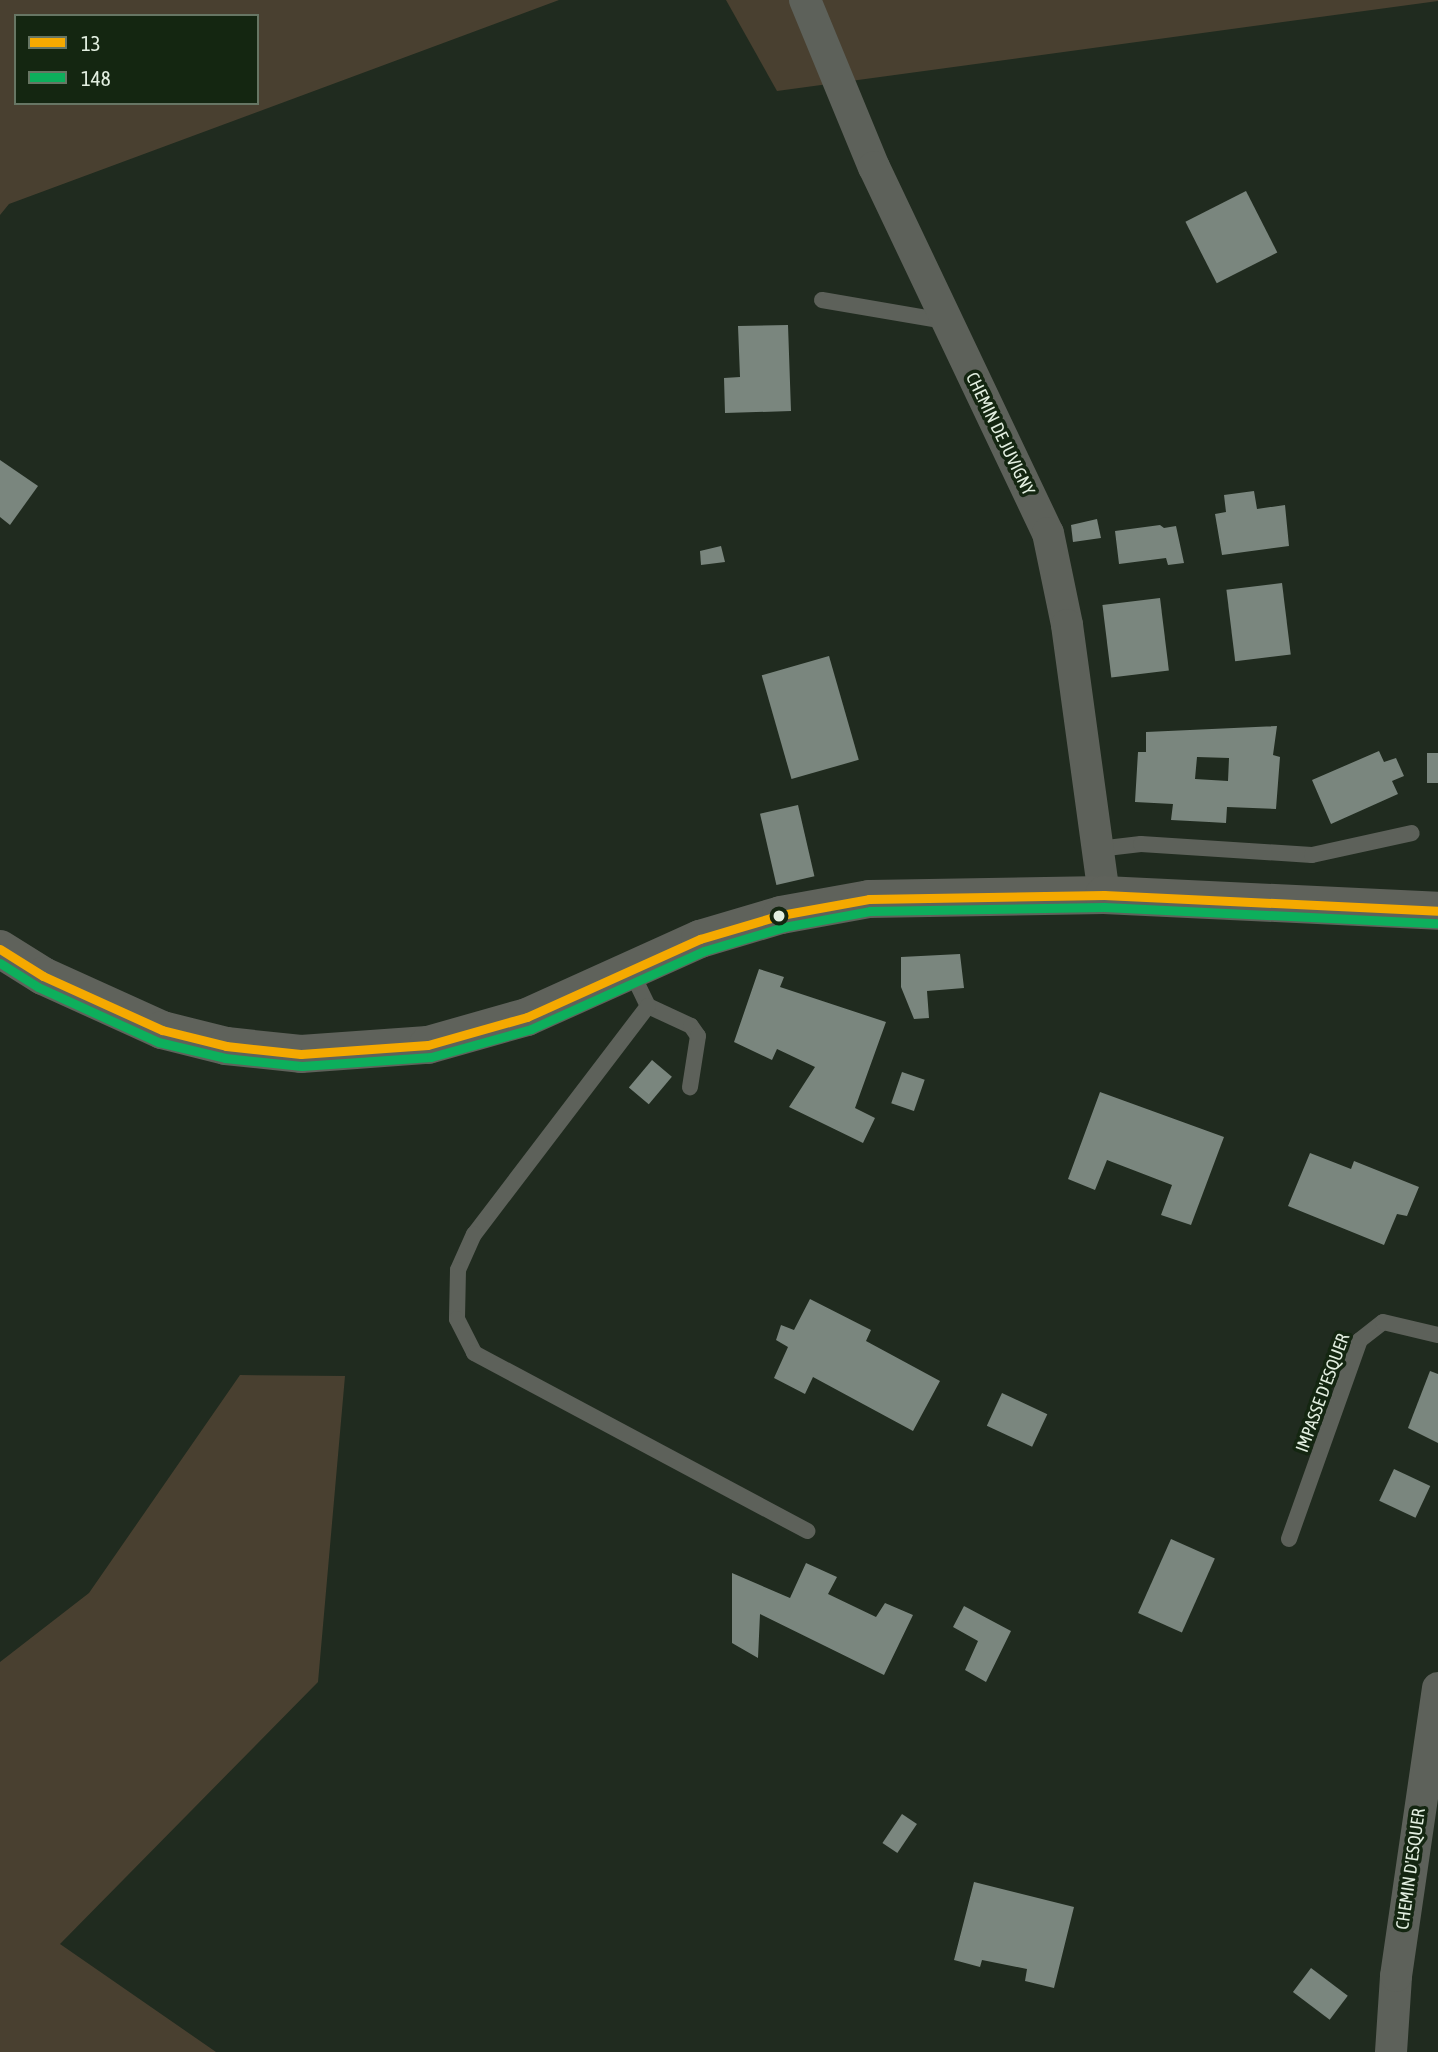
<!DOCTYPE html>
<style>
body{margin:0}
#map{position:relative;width:1438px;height:2052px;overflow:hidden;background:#202b1f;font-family:"Asap Condensed",sans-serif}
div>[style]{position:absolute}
.green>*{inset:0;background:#494030}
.building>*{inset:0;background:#7a867e;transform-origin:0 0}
.service>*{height:16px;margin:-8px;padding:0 8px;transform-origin:8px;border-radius:8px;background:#5d615a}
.minor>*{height:32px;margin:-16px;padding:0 16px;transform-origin:16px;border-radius:16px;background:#5d615a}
.secondary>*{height:38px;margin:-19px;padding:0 19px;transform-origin:19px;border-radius:19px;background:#5f625b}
.bus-1>*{height:9px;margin:-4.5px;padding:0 4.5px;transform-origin:4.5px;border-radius:4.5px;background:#f5a900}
.bus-2>*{height:9px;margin:-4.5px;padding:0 4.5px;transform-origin:4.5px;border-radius:4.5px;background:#0daf5c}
.dots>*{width:19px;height:19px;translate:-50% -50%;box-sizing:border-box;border:4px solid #142611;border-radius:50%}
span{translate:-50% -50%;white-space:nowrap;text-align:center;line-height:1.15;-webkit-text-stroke:7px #142611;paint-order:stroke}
.street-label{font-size:18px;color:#e3efe1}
.legend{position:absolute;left:14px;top:14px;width:245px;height:91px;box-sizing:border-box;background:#142611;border:2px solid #677664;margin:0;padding:9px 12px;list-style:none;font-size:21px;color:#e3efe1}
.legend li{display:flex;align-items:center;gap:14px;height:35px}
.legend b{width:35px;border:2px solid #677664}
</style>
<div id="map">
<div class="green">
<i style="clip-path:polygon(evenodd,0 0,559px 0,9px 204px,0 215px,0 0,16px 16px,257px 16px,257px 103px,16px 103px,16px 16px)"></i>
<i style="clip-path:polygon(726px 0,1438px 0,1438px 1px,777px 91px)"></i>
<i style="clip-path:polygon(240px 1375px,345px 1376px,318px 1682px,60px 1944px,216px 2052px,0 2052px,0 1662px,89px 1593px)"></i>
</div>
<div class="building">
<i style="left:1246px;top:191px;width:69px;height:68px;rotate:63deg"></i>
<i style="clip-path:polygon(788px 325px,791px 411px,725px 413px,724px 378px,740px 377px,738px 326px)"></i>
<i style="clip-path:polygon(0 460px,38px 486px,10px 525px,0 517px)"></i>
<i style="clip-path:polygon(1254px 491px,1257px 509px,1285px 505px,1289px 546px,1222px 555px,1215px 514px,1226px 512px,1224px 495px)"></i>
<i style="clip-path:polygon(1097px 519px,1101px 538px,1073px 542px,1071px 525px)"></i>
<i style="clip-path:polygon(1160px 525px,1164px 528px,1176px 526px,1184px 563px,1168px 565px,1166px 558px,1119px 564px,1115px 531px)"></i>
<i style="clip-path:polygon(721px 546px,725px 562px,701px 565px,700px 551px)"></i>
<i style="left:1282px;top:583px;width:72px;height:56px;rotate:83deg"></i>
<i style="left:1160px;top:598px;width:73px;height:58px;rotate:83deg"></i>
<i style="left:829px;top:656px;width:108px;height:70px;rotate:74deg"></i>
<i style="clip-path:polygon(evenodd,1277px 726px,1273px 755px,1280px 757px,1276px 809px,1227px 807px,1226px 823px,1209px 822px,1171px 820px,1173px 804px,1135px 802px,1138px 752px,1146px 752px,1146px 732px,1277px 726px,1197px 757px,1229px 758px,1228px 781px,1195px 779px,1197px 757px)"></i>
<i style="clip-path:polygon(1379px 751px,1384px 762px,1396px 758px,1404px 776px,1392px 781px,1398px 794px,1331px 824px,1312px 780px)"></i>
<i style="left:1427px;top:753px;width:11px;height:30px"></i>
<i style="left:798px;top:805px;width:73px;height:39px;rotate:77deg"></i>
<i style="clip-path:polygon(960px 954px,964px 988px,927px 991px,929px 1018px,914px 1019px,901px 987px,901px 957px)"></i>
<i style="clip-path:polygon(759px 969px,784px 977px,780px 987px,886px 1022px,855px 1108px,875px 1118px,863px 1143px,789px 1107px,815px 1067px,777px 1049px,772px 1060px,734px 1042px)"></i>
<i style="left:652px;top:1060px;width:26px;height:36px;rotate:40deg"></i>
<i style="left:902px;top:1072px;width:24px;height:33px;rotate:19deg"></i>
<i style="clip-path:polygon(1100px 1092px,1224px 1137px,1191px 1225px,1161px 1215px,1172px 1185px,1107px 1160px,1095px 1190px,1068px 1179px)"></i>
<i style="clip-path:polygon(1310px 1153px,1351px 1169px,1354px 1161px,1419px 1187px,1407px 1216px,1397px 1214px,1384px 1245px,1288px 1206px)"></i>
<i style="clip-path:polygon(810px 1299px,871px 1330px,866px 1341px,940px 1381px,913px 1431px,813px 1377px,805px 1394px,774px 1378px,788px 1347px,776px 1340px,781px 1325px,794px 1330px)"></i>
<i style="clip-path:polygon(1430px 1371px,1438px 1374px,1438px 1443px,1408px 1428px)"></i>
<i style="left:1002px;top:1393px;width:50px;height:36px;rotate:25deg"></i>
<i style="left:1394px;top:1469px;width:40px;height:35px;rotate:25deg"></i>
<i style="left:1171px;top:1539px;width:48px;height:81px;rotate:24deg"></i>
<i style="clip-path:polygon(806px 1563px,837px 1577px,828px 1594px,876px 1617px,885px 1603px,913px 1615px,884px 1675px,760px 1614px,758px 1658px,732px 1643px,732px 1573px,790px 1598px)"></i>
<i style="clip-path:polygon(964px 1606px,1011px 1631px,986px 1682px,965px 1670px,978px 1641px,953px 1627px)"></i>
<i style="left:902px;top:1814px;width:18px;height:35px;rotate:34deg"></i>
<i style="clip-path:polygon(974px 1882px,1074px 1907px,1054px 1988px,1025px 1981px,1027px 1969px,982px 1960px,980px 1967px,954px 1960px)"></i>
<i style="left:1311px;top:1968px;width:46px;height:30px;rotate:37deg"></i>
</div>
<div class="service">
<i style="left:822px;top:300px;width:125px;rotate:9.7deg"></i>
<i style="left:1098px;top:849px;width:43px;rotate:-6.6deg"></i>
<i style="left:1141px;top:844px;width:171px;rotate:3.7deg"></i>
<i style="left:1312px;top:855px;width:102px;rotate:-12.4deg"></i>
<i style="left:630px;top:969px;width:41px;rotate:64.1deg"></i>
<i style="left:648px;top:1006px;width:47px;rotate:24.9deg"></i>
<i style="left:691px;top:1026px;width:12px;rotate:55deg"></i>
<i style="left:698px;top:1036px;width:52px;rotate:98.9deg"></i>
<i style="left:648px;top:1006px;width:287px;rotate:127.3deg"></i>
<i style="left:474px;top:1234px;width:39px;rotate:114deg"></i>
<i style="left:458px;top:1270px;width:49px;rotate:91.2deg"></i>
<i style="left:457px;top:1319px;width:38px;rotate:63deg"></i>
<i style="left:474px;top:1353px;width:378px;rotate:28.1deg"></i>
<i style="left:1289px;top:1539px;width:211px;rotate:-70.4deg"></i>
<i style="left:1360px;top:1340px;width:29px;rotate:-38deg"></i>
<i style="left:1383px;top:1322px;width:57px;rotate:13.3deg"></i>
</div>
<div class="minor">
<i style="left:805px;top:0;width:181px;rotate:67.6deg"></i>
<i style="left:874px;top:167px;width:405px;rotate:64.6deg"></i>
<i style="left:1048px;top:533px;width:94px;rotate:78.3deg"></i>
<i style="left:1067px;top:625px;width:273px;rotate:82.2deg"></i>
<i style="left:1391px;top:2052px;width:76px;rotate:-86.2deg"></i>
<i style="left:1396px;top:1976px;width:291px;rotate:-81.7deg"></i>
</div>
<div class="secondary">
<i style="left:0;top:949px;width:51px;rotate:32.1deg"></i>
<i style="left:43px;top:976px;width:131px;rotate:24.4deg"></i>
<i style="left:162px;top:1030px;width:66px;rotate:14deg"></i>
<i style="left:226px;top:1046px;width:75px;rotate:6.1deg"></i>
<i style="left:301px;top:1054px;width:127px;rotate:-4.1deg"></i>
<i style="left:428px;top:1045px;width:103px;rotate:-15.8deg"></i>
<i style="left:527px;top:1017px;width:190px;rotate:-24.3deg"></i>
<i style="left:700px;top:939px;width:84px;rotate:-16.5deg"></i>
<i style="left:781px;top:915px;width:89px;rotate:-10.3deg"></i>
<i style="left:869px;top:899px;width:235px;rotate:-1deg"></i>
<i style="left:1104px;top:895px;width:334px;rotate:2.7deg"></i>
</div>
<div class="bus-1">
<i style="left:0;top:949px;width:51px;rotate:32.1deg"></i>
<i style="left:43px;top:976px;width:131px;rotate:24.4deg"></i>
<i style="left:162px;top:1030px;width:66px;rotate:14deg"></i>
<i style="left:226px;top:1046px;width:75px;rotate:6.1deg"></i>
<i style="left:301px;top:1054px;width:127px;rotate:-4.1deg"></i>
<i style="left:428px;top:1045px;width:103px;rotate:-15.8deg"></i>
<i style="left:527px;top:1017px;width:190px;rotate:-24.3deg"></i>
<i style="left:700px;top:939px;width:84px;rotate:-16.5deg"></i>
<i style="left:781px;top:915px;width:89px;rotate:-10.3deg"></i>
<i style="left:869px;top:899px;width:235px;rotate:-1deg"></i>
<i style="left:1104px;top:895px;width:334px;rotate:2.7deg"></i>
</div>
<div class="bus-2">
<i style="left:0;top:963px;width:45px;rotate:32.3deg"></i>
<i style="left:38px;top:987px;width:132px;rotate:24.6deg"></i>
<i style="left:158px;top:1042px;width:69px;rotate:13.4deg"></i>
<i style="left:225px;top:1058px;width:77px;rotate:5.9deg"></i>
<i style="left:302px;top:1066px;width:129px;rotate:-4deg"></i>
<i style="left:431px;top:1057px;width:104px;rotate:-15.6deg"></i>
<i style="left:531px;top:1029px;width:190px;rotate:-24.3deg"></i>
<i style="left:704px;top:951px;width:84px;rotate:-16.7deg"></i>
<i style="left:784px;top:927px;width:87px;rotate:-10.5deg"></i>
<i style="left:870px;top:911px;width:234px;rotate:-1deg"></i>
<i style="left:1104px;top:907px;width:333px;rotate:2.8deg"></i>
</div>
<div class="dots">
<i style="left:779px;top:916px;background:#e3efe1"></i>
</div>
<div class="street-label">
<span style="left:1000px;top:434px;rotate:64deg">CHEMIN DE JUVIGNY</span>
<span style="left:1323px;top:1393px;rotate:-70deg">IMPASSE D'ESQUER</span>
<span style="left:1411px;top:1869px;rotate:-82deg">CHEMIN D'ESQUER</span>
</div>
<ul class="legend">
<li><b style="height:9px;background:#f5a900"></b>13</li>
<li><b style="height:9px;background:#0daf5c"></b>148</li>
</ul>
</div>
